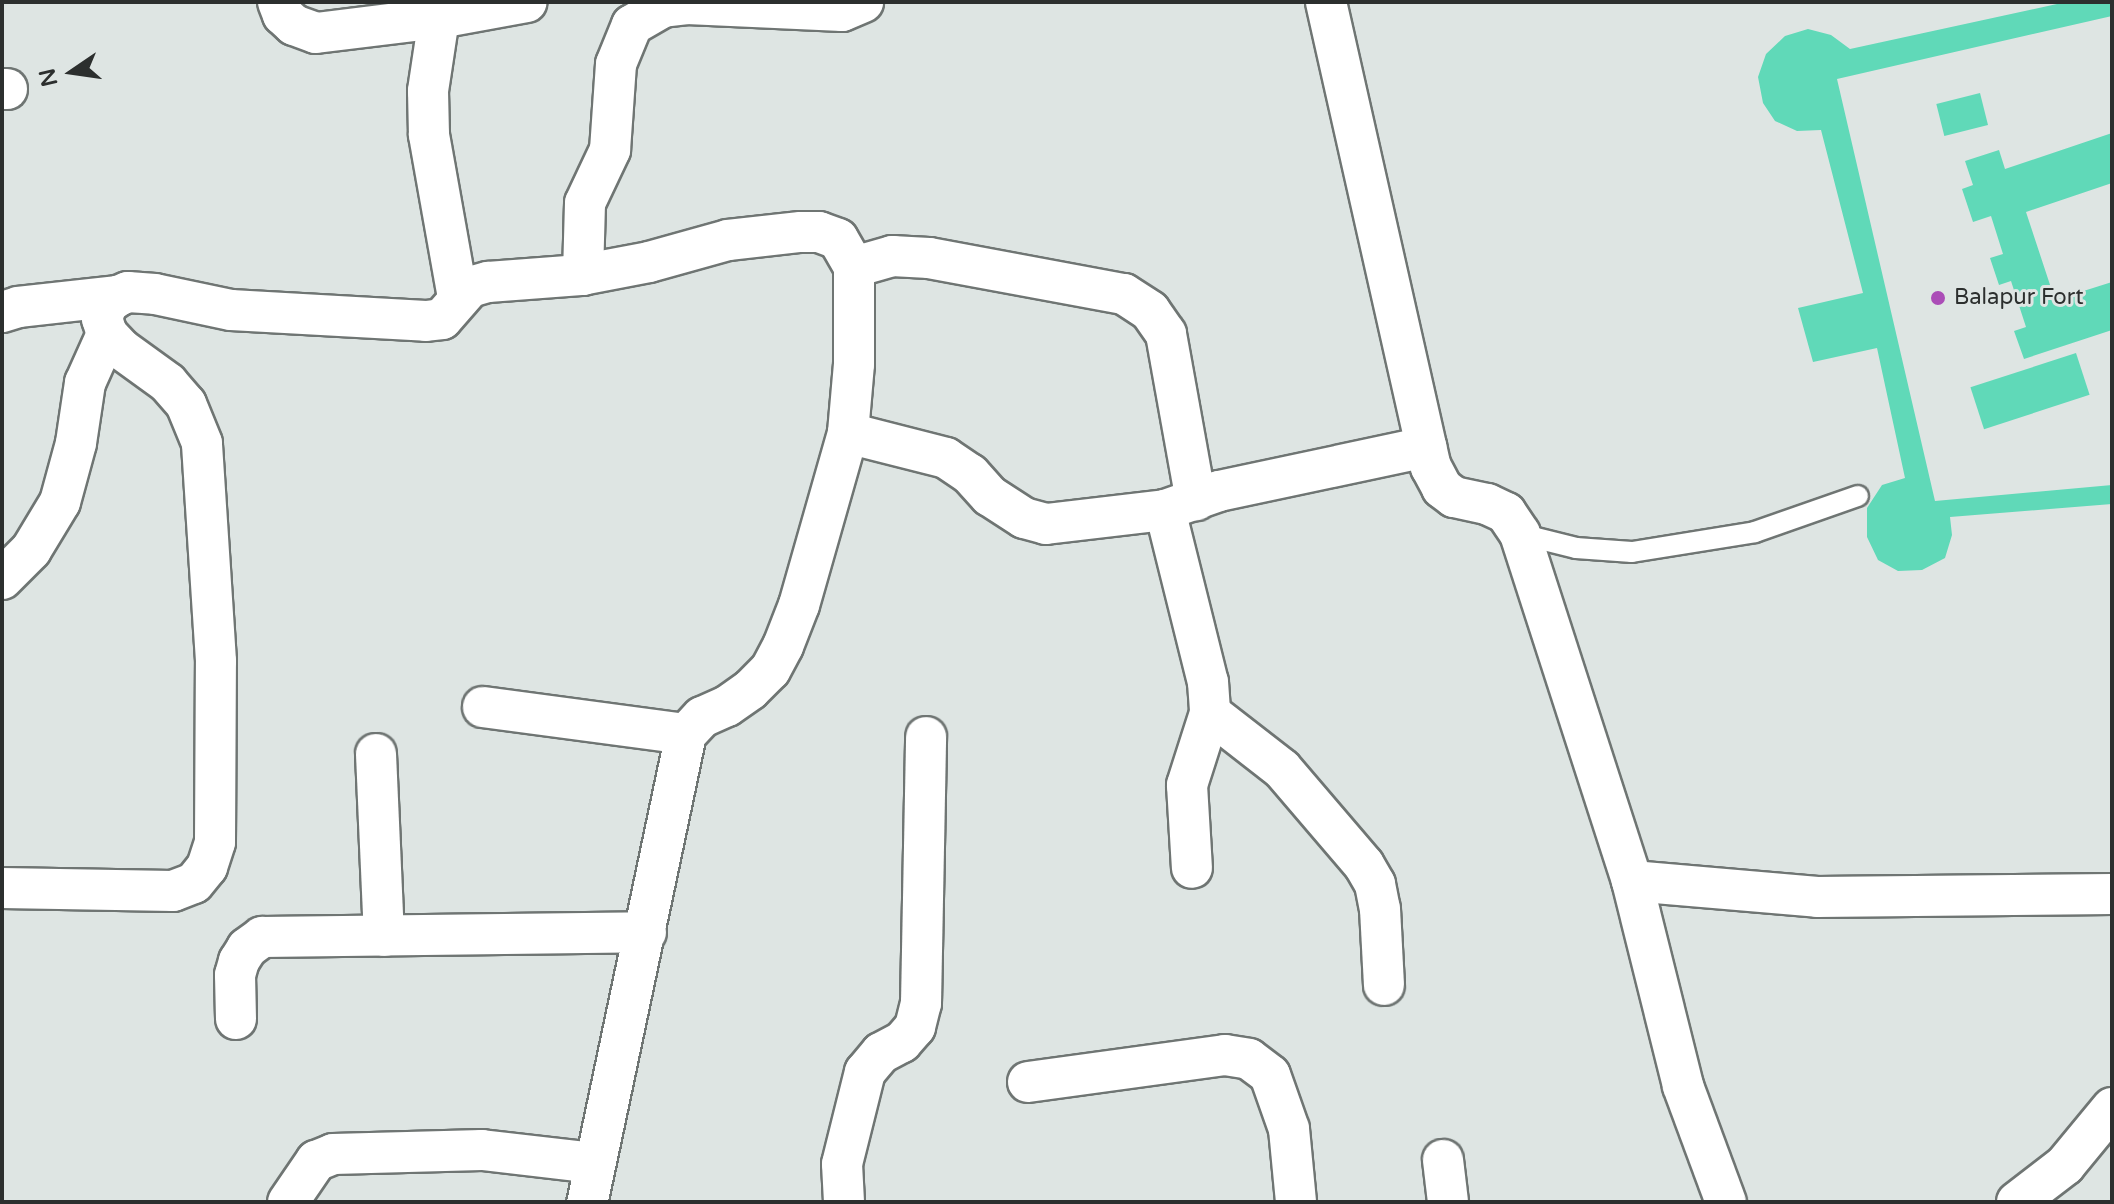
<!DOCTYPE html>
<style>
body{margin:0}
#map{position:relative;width:2114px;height:1204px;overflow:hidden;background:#dee5e3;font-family:"Varela Round",sans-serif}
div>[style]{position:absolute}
.building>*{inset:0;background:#60d9b8;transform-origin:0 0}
.roads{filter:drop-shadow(2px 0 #6f7573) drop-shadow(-2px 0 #6f7573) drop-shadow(0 2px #6f7573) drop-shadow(0 -2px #6f7573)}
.lane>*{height:20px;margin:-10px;padding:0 10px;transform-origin:10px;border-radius:10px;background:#fff}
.street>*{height:40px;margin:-20px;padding:0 20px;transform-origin:20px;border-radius:20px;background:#fff}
.dots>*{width:22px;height:22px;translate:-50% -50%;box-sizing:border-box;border:4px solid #dee5e3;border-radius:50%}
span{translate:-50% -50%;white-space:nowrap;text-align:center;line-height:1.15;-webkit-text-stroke:6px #dee5e3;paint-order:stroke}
.poi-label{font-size:22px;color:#2c2f2e}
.left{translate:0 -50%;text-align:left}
.frame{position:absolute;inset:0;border:4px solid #2c2f2e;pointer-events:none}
.north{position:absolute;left:32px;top:32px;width:80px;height:80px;-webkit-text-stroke:6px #dee5e3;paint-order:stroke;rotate:257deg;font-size:22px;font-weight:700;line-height:32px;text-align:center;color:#2c2f2e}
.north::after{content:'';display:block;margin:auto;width:28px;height:36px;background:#2c2f2e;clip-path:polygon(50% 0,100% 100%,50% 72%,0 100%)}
</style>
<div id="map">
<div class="building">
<i style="clip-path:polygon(2066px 2px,2112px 2px,2112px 16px,1837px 79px,1935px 501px,2112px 485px,2112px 504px,1950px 517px,1952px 535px,1945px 558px,1922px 570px,1898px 571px,1878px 560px,1867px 537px,1867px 508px,1882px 485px,1905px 478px,1877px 348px,1813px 362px,1798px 308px,1863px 293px,1821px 130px,1797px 131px,1775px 121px,1763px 103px,1758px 77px,1766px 54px,1785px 36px,1808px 29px,1831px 35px,1850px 49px)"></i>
<i style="left:1980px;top:93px;width:33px;height:45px;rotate:76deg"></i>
<i style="clip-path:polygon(2112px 133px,2112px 183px,2026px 212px,2055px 300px,2112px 282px,2112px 330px,2024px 359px,2014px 331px,2026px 327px,2011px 281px,1999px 285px,1990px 258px,2003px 254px,1991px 216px,1973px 222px,1962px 189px,1973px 185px,1965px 161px,1999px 150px,2005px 169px)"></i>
<i style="left:2076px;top:353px;width:44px;height:111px;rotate:72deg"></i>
</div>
<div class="roads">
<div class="lane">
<i style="left:1520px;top:534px;width:58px;rotate:14deg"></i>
<i style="left:1576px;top:548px;width:56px;rotate:4.1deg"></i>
<i style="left:1632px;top:552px;width:125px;rotate:-9.2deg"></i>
<i style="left:1755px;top:532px;width:109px;rotate:-19.3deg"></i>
</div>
<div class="street">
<i style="left:278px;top:2px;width:14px;rotate:69deg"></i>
<i style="left:283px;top:15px;width:15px;rotate:42deg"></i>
<i style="left:294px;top:25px;width:23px;rotate:20deg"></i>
<i style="left:316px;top:33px;width:124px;rotate:-7deg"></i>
<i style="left:439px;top:18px;width:89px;rotate:-10.3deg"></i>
<i style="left:1326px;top:2px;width:477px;rotate:77.3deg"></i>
<i style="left:1431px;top:467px;width:24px;rotate:62deg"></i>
<i style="left:1442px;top:488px;width:15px;rotate:37deg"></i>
<i style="left:1454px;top:497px;width:34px;rotate:12deg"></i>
<i style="left:1487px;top:504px;width:21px;rotate:25deg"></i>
<i style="left:1506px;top:513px;width:25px;rotate:56deg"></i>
<i style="left:1520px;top:534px;width:365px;rotate:72.1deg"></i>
<i style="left:1632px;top:881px;width:211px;rotate:76deg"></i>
<i style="left:1683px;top:1086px;width:124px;rotate:69.7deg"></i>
<i style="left:439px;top:18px;width:74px;rotate:98.6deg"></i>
<i style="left:428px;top:91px;width:44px;rotate:88.7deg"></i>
<i style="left:429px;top:135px;width:166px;rotate:79.9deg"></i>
<i style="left:2px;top:89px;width:5px"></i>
<i style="left:854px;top:267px;width:40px;rotate:-16deg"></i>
<i style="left:892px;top:256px;width:37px;rotate:3deg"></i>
<i style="left:929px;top:258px;width:198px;rotate:10.5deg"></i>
<i style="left:1124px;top:294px;width:31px;rotate:33deg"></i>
<i style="left:1150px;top:311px;width:28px;rotate:55deg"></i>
<i style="left:1166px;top:334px;width:169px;rotate:79.8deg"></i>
<i style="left:583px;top:275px;width:72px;rotate:-88.4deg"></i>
<i style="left:585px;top:203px;width:59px;rotate:-64.7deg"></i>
<i style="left:610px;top:150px;width:86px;rotate:-86deg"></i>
<i style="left:616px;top:64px;width:42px;rotate:-67.7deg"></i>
<i style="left:632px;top:25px;width:36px;rotate:-30deg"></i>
<i style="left:663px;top:7px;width:24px;rotate:-7deg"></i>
<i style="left:687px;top:4px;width:155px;rotate:2.6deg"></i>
<i style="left:842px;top:11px;width:23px;rotate:-23deg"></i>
<i style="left:2px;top:312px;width:17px;rotate:-17deg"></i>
<i style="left:18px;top:307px;width:101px;rotate:-6.3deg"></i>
<i style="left:848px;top:433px;width:101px;rotate:14.3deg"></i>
<i style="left:946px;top:458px;width:29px;rotate:34deg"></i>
<i style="left:970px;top:474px;width:30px;rotate:48deg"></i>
<i style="left:990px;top:496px;width:40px;rotate:32.9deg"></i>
<i style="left:1024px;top:518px;width:23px;rotate:15deg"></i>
<i style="left:1046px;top:524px;width:120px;rotate:-6.7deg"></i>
<i style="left:1165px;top:510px;width:57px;rotate:-19.4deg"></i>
<i style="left:1219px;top:491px;width:212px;rotate:-12deg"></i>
<i style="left:1165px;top:510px;width:177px;rotate:76deg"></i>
<i style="left:1208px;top:682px;width:31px;rotate:86deg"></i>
<i style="left:1210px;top:713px;width:76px;rotate:107.7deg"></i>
<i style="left:1187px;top:785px;width:83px;rotate:86.6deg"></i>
<i style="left:2px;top:579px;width:41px;rotate:-45deg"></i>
<i style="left:31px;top:550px;width:56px;rotate:-58.9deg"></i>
<i style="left:60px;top:502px;width:61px;rotate:-74.8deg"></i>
<i style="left:76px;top:443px;width:61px;rotate:-81.5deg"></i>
<i style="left:85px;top:383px;width:54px;rotate:-65.8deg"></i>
<i style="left:483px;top:707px;width:205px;rotate:7.6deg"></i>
<i style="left:1210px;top:713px;width:91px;rotate:37.9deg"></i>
<i style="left:1282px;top:769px;width:126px;rotate:49.5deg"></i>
<i style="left:1364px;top:865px;width:22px;rotate:60deg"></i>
<i style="left:1375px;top:884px;width:25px;rotate:79deg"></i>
<i style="left:1380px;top:909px;width:76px;rotate:87deg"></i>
<i style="left:376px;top:754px;width:182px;rotate:87.5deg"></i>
<i style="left:1632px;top:881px;width:186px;rotate:4.9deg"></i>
<i style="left:1817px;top:897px;width:295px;rotate:-0.6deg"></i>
<i style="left:2px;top:888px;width:171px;rotate:1deg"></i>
<i style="left:173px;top:891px;width:22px;rotate:-21deg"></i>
<i style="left:194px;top:883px;width:21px;rotate:-51deg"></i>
<i style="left:207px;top:867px;width:26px;rotate:-72deg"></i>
<i style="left:215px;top:842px;width:181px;rotate:-89.7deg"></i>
<i style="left:216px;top:661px;width:218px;rotate:-93.7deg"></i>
<i style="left:202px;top:443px;width:42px;rotate:-112.3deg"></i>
<i style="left:186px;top:404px;width:28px;rotate:-131deg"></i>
<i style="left:168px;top:383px;width:58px;rotate:-144.1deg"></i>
<i style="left:121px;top:349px;width:21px;rotate:-133deg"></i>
<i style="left:107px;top:334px;width:16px;rotate:-108deg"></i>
<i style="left:102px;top:319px;width:16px;rotate:-72deg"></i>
<i style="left:107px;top:304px;width:14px;rotate:-36deg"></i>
<i style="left:118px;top:296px;width:11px;rotate:-22deg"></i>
<i style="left:128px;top:292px;width:27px;rotate:4deg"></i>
<i style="left:155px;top:294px;width:78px;rotate:11.9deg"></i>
<i style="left:231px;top:310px;width:195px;rotate:3.2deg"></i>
<i style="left:426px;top:321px;width:16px;rotate:-7deg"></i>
<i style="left:442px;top:319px;width:43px;rotate:-48.8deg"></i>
<i style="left:470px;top:287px;width:19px;rotate:-16deg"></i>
<i style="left:488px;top:282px;width:93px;rotate:-4.3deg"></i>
<i style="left:581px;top:275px;width:69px;rotate:-10.8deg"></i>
<i style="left:649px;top:262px;width:82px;rotate:-15.6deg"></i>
<i style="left:728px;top:240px;width:73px;rotate:-6.3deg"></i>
<i style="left:801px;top:232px;width:18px"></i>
<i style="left:819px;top:232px;width:20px;rotate:20deg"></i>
<i style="left:838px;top:239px;width:32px;rotate:60deg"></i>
<i style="left:854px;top:267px;width:97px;rotate:90deg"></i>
<i style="left:854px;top:364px;width:69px;rotate:95deg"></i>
<i style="left:848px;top:433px;width:179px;rotate:105.9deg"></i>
<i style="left:799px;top:605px;width:44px;rotate:111.3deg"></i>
<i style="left:783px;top:646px;width:27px;rotate:118deg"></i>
<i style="left:770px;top:670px;width:28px;rotate:135deg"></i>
<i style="left:750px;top:690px;width:28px;rotate:145deg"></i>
<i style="left:727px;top:706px;width:27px;rotate:156deg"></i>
<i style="left:702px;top:717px;width:23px;rotate:133deg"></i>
<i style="left:686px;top:734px;width:478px;rotate:101.9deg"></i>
<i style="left:236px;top:1019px;width:44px;rotate:-91.3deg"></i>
<i style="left:235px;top:975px;width:15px;rotate:-74deg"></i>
<i style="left:239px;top:961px;width:15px;rotate:-58deg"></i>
<i style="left:247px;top:948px;width:19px;rotate:-36deg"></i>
<i style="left:262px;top:937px;width:384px;rotate:-0.7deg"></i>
<i style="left:1028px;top:1082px;width:199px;rotate:-7.8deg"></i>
<i style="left:1225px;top:1055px;width:24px;rotate:9deg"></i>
<i style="left:1249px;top:1059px;width:26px;rotate:37deg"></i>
<i style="left:1270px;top:1075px;width:57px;rotate:70.6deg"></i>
<i style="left:1289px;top:1129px;width:73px;rotate:84.5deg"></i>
<i style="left:1443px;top:1160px;width:42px;rotate:83.2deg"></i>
<i style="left:288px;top:1202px;width:50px;rotate:-55.7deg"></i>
<i style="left:316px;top:1161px;width:18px;rotate:-22deg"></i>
<i style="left:333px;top:1154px;width:149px;rotate:-1.5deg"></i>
<i style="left:482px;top:1150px;width:114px;rotate:6.6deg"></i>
<i style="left:844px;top:1202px;width:38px;rotate:-93deg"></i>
<i style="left:842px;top:1164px;width:95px;rotate:-76deg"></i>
<i style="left:865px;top:1072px;width:25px;rotate:-50deg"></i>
<i style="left:881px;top:1053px;width:24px;rotate:-28deg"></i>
<i style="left:902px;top:1042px;width:20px;rotate:-49deg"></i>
<i style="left:915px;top:1027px;width:25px;rotate:-76deg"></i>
<i style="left:921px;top:1003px;width:266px;rotate:-88.9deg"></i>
<i style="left:2017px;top:1202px;width:61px;rotate:-37.6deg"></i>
<i style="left:2065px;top:1165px;width:74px;rotate:-50.5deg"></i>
</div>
</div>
<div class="dots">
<i style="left:1938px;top:298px;background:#ab4db7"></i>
</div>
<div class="poi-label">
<span class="left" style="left:1954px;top:298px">Balapur Fort</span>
</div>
<div class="frame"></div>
<div class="north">N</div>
</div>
